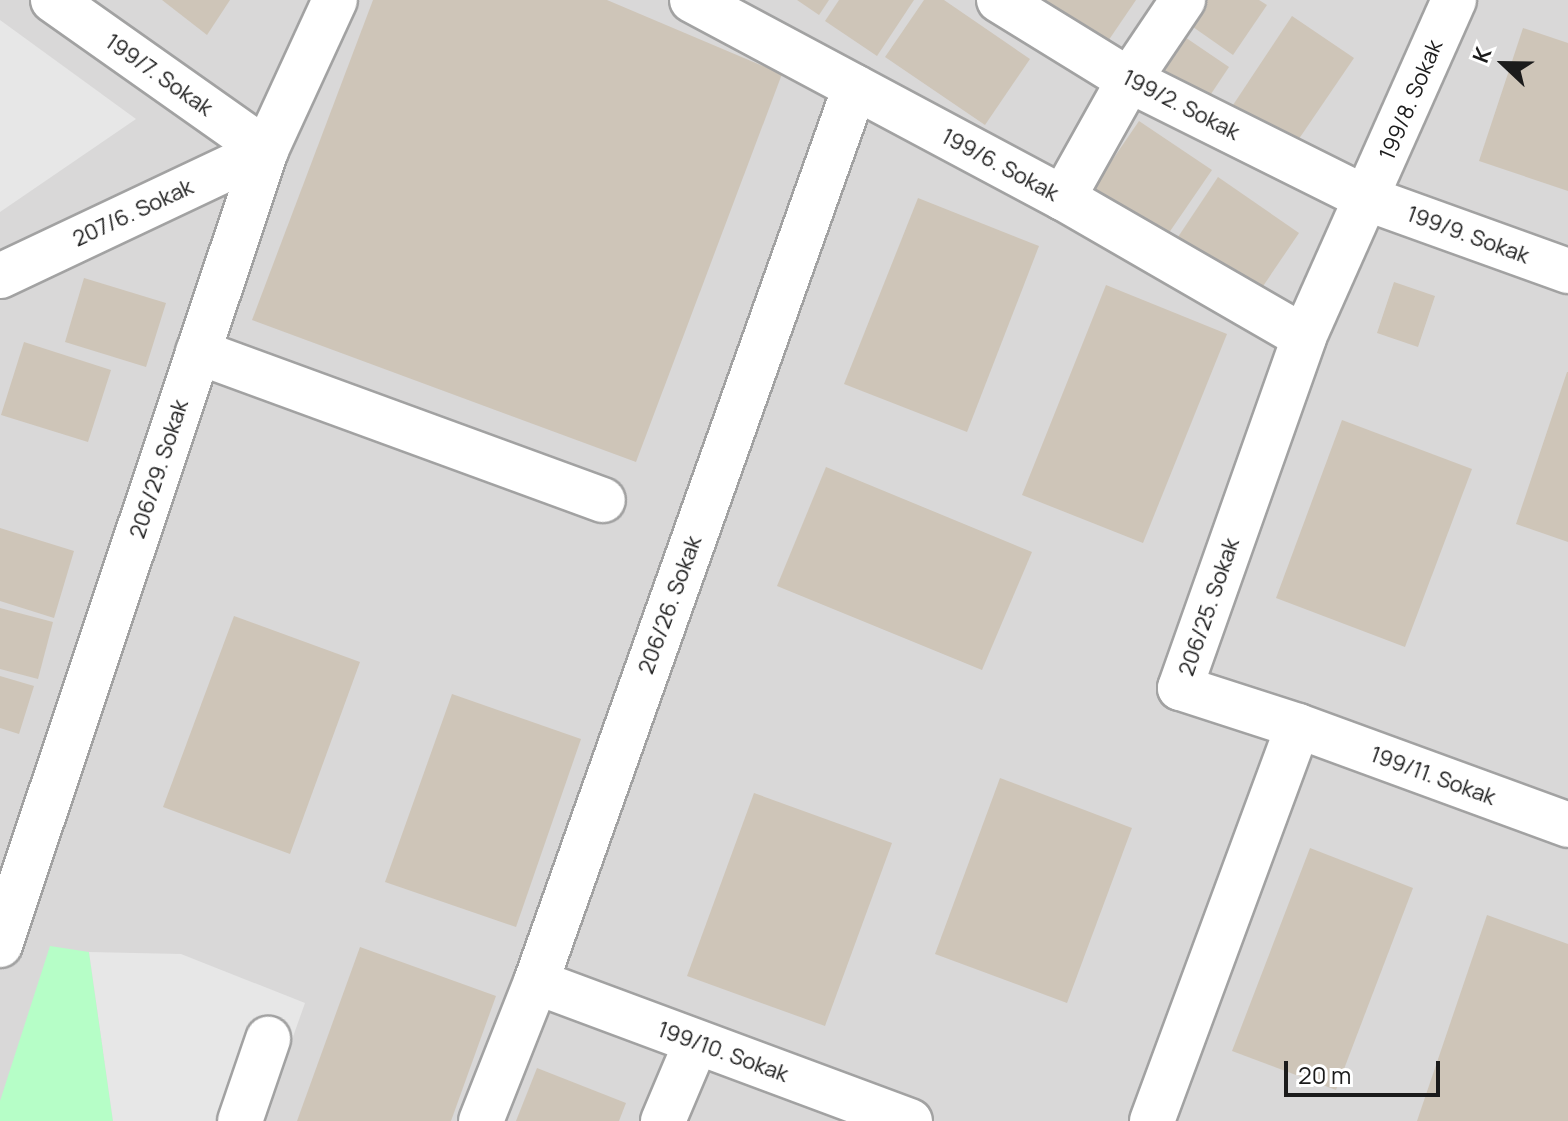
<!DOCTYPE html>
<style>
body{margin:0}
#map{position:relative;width:1568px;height:1121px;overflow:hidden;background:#eeebdf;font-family:Manrope,sans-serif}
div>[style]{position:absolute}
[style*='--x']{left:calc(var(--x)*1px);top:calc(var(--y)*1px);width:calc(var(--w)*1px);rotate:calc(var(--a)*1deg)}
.residential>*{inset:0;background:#d9d8d8}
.park>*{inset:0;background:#b6fec7}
.parking>*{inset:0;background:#e7e7e7}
.building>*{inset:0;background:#cec5b8}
.roads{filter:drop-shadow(2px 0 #a2a2a2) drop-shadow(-2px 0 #a2a2a2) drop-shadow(0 2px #a2a2a2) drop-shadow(0 -2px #a2a2a2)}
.minor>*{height:44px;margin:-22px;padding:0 22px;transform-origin:22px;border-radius:22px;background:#fff}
span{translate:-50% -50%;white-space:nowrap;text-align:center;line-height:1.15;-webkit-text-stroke:7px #fff;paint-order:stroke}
.street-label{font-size:22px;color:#1b1b1b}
.north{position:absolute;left:1464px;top:24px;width:80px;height:80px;-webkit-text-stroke:6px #fff;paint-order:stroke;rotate:292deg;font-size:22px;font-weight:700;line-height:32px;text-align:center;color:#1b1b1b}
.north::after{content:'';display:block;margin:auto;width:28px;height:36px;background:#1b1b1b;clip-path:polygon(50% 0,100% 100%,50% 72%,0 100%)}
.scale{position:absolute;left:1284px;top:1061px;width:156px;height:36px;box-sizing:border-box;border:4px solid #1b1b1b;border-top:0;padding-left:10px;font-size:24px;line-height:28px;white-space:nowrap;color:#1b1b1b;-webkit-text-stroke:6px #fff;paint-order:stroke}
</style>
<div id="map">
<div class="residential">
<div style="clip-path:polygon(0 0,1568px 0,1568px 1121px,0 1121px)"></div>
</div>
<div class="park">
<div style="clip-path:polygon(50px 946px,89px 952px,113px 1121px,0 1121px,0 1101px)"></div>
</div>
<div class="parking">
<div style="clip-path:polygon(0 20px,136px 119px,0 212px)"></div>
<div style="clip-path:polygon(89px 952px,181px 954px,305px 1003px,263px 1121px,113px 1121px)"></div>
</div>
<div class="building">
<div style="clip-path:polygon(162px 0,230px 0,207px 35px)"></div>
<div style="clip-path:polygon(373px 0,607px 0,782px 74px,636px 462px,252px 320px)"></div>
<div style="clip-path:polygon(797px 0,829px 0,819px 15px)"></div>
<div style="clip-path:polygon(839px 0,914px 0,877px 56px,825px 21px)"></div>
<div style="clip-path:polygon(924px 0,944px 0,1030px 59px,985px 125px,885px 57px)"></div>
<div style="clip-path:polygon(1034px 0,1136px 0,1104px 47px)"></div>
<div style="clip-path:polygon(1196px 0,1259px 0,1267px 5px,1233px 55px,1183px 20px)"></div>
<div style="clip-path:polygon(1292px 16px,1354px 58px,1290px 152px,1229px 111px)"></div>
<div style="clip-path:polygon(1523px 28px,1568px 43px,1568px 191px,1479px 161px)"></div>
<div style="clip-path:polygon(1173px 29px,1229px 67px,1201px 109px,1145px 71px)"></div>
<div style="clip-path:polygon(1139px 121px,1212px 170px,1162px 243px,1089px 194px)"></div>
<div style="clip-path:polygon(1218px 177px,1299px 233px,1253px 301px,1172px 246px)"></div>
<div style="clip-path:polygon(918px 198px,1039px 246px,967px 432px,844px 384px)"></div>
<div style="clip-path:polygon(84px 278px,166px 303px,146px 367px,65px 342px)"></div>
<div style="clip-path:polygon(1394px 282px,1435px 296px,1418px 347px,1377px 333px)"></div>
<div style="clip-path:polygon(1106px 285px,1227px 334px,1143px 543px,1022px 495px)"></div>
<div style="clip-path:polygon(24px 342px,111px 370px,88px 442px,1px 415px)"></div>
<div style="clip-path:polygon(1567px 372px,1568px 372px,1568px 542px,1516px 524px)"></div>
<div style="clip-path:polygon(1342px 420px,1472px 469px,1405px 647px,1276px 598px)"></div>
<div style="clip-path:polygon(826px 467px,1032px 552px,982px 670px,777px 586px)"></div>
<div style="clip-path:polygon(0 528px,74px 551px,54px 618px,0 601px)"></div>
<div style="clip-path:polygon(0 608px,53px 622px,38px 679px,0 669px)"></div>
<div style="clip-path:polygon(234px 616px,360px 662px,290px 854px,163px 807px)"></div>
<div style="clip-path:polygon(0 676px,34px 686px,19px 734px,0 728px)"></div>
<div style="clip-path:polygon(452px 694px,581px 739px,516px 927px,385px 882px)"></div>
<div style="clip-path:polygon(1000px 778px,1132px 828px,1067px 1003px,935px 954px)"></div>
<div style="clip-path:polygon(754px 793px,892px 843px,825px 1026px,687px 976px)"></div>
<div style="clip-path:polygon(1310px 848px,1413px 888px,1336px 1090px,1232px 1051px)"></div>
<div style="clip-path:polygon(1487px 915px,1568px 944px,1568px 1121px,1417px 1121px)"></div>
<div style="clip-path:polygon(360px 947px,496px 996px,451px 1121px,297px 1121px)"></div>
<div style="clip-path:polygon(537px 1068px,626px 1103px,619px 1121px,516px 1121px)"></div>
</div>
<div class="roads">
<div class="minor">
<div style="--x:53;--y:0;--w:261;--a:35.2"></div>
<div style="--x:692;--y:0;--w:421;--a:28.1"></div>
<div style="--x:1063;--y:198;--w:278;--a:30"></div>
<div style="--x:999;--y:0;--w:153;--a:31.6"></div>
<div style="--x:1129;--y:80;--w:267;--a:26.5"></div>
<div style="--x:1368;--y:199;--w:213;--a:19.8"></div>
<div style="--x:1063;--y:198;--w:135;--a:-60.8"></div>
<div style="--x:1129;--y:80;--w:97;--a:-56"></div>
<div style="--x:0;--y:276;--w:294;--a:-25.3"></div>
<div style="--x:198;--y:352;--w:431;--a:20.1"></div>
<div style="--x:1298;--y:726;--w:288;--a:20.1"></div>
<div style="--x:0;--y:945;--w:838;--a:-71.5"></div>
<div style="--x:266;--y:150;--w:165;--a:-65.3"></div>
<div style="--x:536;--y:982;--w:399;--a:20.4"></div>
<div style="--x:240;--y:1121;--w:87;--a:-71.1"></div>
<div style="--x:481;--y:1121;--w:149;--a:-68.4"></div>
<div style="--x:536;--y:982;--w:950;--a:-70.38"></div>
<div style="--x:663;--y:1121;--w:85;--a:-67.1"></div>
<div style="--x:1152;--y:1121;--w:421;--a:-69.7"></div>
<div style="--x:1298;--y:726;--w:124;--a:-162.1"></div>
<div style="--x:1180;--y:688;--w:372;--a:-70.5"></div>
<div style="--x:1304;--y:337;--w:369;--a:-66"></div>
</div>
</div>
<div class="street-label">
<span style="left:159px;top:75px;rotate:35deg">199/7. Sokak</span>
<span style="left:1411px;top:100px;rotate:-67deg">199/8. Sokak</span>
<span style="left:1181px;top:105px;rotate:27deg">199/2. Sokak</span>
<span style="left:1000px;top:165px;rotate:28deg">199/6. Sokak</span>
<span style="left:133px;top:213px;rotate:-25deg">207/6. Sokak</span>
<span style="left:1468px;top:235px;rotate:20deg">199/9. Sokak</span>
<span style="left:159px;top:469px;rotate:-72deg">206/29. Sokak</span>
<span style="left:670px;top:605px;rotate:-70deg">206/26. Sokak</span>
<span style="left:1209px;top:607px;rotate:-71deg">206/25. Sokak</span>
<span style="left:1433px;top:776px;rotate:20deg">199/11. Sokak</span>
<span style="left:723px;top:1052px;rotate:20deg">199/10. Sokak</span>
</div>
<div class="north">K</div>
<div class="scale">20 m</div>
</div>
